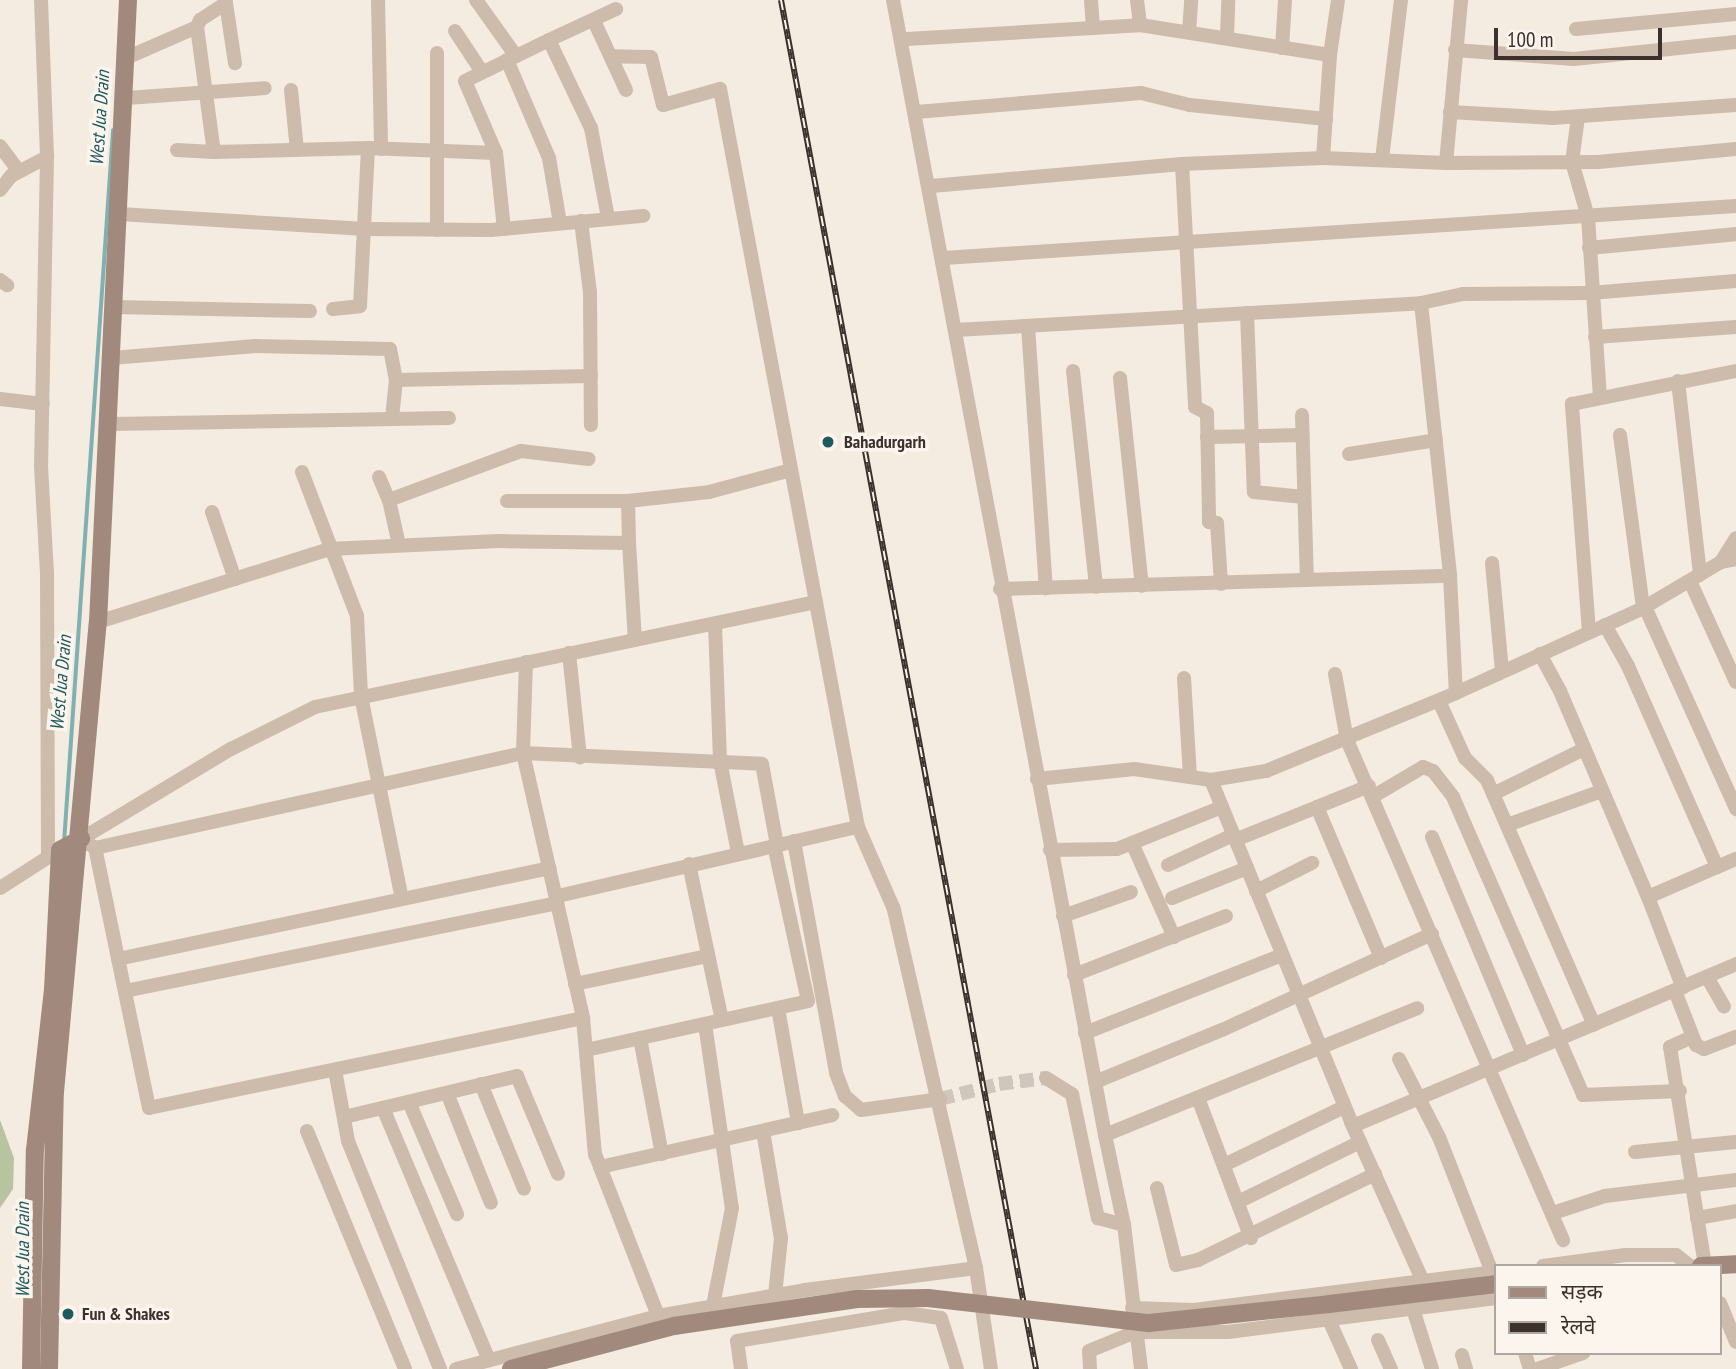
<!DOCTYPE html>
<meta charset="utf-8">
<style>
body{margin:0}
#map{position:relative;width:1736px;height:1369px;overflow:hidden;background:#f4ebe1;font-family:"PT Sans Narrow","Noto Sans Devanagari",sans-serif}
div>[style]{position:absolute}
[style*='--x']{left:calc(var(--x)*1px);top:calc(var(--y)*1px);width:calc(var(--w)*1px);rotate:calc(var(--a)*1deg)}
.green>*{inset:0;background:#b8c4a0}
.stream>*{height:3.5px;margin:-1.75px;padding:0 1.75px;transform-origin:1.75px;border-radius:1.75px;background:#7fb0b2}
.minor-tunnel>*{height:14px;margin-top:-7px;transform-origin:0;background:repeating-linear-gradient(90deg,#cfc6bd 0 14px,transparent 0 21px)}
.minor>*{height:14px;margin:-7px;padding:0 7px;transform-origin:7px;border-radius:7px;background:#cdbbac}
.secondary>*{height:18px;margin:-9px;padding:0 9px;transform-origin:9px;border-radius:9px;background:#a18a7d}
.rail>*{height:6px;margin-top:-3px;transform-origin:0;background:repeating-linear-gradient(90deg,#fbf5ee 0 10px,#3b302b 0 20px);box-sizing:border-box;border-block:2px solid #3b302b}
.secondary-bridge>*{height:18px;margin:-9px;padding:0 9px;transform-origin:9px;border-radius:9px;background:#a18a7d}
.dots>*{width:19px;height:19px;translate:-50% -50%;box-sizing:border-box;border:4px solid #fbf5ee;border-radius:50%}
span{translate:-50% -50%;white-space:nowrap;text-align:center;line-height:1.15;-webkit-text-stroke:7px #fbf5ee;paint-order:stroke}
.poi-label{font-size:18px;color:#3b302b;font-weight:700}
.left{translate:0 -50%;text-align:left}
.water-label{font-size:19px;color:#1f5a5e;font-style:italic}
.legend{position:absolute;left:1494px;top:1264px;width:228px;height:91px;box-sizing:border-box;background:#fbf5ee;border:2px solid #aea6a0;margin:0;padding:9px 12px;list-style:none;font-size:21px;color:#3b302b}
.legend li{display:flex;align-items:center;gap:14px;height:35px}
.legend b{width:35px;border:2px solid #aea6a0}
.scale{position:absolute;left:1494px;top:28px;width:168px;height:32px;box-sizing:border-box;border:4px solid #3b302b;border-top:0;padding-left:9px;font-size:21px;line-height:24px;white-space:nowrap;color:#3b302b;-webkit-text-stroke:5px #fbf5ee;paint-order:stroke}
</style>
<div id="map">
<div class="green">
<div style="clip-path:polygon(0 1120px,14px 1158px,13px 1189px,0 1208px)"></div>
</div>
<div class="stream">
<div style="--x:64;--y:843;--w:714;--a:-86.06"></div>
</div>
<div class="minor-tunnel">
<div style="--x:940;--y:1099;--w:61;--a:-14.3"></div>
<div style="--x:999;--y:1084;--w:47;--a:-7.3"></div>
</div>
<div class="minor">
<div style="--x:41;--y:0;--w:157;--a:87.8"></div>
<div style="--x:47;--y:157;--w:309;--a:91.1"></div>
<div style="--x:41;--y:466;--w:107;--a:86.8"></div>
<div style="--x:47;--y:573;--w:283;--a:89.8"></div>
<div style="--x:378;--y:0;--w:149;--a:88.8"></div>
<div style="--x:476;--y:0;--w:69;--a:54.5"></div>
<div style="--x:893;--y:0;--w:1155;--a:79.42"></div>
<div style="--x:1091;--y:0;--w:28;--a:86"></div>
<div style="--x:1137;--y:0;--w:25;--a:83"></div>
<div style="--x:594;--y:21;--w:76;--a:65.1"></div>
<div style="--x:197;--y:27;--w:8;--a:-67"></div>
<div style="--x:200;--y:20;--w:31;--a:-33"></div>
<div style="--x:226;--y:3;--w:61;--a:81.5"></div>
<div style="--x:1576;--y:29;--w:161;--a:-5.4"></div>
<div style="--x:455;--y:31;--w:49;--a:56.6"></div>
<div style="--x:1189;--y:32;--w:32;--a:-86"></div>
<div style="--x:1227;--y:38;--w:38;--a:-88"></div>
<div style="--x:907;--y:39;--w:233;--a:-3.4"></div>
<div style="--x:1140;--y:25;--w:192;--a:9"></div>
<div style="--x:549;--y:40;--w:74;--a:-24.8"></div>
<div style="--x:1282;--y:48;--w:48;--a:-86.4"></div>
<div style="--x:1455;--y:50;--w:119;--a:4.3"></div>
<div style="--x:1574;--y:59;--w:163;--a:-6"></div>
<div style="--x:126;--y:58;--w:77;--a:-23.6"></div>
<div style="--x:197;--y:27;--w:126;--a:82.3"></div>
<div style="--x:214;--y:152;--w:154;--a:-1.5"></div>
<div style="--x:368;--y:148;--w:128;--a:2.2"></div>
<div style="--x:507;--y:60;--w:107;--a:66.8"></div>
<div style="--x:549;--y:158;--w:66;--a:80.4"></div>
<div style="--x:291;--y:90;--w:60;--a:84.3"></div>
<div style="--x:127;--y:98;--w:138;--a:-4.1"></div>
<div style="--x:916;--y:112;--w:226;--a:-4.8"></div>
<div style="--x:1141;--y:93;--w:50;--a:13.8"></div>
<div style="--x:1190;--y:105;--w:137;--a:5.9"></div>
<div style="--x:1450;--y:112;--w:103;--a:3.3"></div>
<div style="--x:1553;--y:118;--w:183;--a:-4.1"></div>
<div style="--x:1578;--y:117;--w:45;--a:97.6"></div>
<div style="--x:1572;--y:162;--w:57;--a:73.8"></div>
<div style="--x:1588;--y:217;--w:179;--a:86.2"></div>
<div style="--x:0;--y:146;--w:31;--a:53"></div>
<div style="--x:177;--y:150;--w:37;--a:3"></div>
<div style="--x:1323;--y:158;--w:103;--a:-86.1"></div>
<div style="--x:1330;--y:55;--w:56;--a:-81.7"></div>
<div style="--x:1382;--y:159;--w:160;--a:-83.2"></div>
<div style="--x:1446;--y:163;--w:152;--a:-0.4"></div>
<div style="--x:1598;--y:162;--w:139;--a:-5.4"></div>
<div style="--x:1182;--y:164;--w:243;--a:86.9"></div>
<div style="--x:1195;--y:407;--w:13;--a:27"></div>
<div style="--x:1207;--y:413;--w:109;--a:88.9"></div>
<div style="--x:1209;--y:522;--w:8;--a:7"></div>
<div style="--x:1217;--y:523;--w:61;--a:86.2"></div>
<div style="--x:931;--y:186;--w:252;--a:-5"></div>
<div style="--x:1182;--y:164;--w:141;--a:-2.4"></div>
<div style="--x:1323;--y:158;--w:123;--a:2.3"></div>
<div style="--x:1446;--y:163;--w:164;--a:-84.7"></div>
<div style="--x:0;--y:190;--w:18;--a:-52"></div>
<div style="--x:11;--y:176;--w:41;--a:-27.8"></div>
<div style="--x:119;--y:214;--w:247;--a:3.5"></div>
<div style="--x:366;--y:229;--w:125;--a:0.5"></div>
<div style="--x:491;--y:230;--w:153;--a:-5.3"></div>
<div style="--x:581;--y:221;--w:72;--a:82.8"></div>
<div style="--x:590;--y:292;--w:133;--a:89.6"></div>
<div style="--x:504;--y:229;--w:76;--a:-96"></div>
<div style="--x:496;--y:153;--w:78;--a:-113.3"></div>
<div style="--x:465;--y:81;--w:93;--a:-26"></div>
<div style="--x:549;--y:40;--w:98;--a:64.5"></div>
<div style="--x:591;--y:128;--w:92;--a:79.3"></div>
<div style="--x:437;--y:230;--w:177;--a:-90"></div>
<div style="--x:1589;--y:248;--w:148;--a:-5.4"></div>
<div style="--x:944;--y:258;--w:794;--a:-3.76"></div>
<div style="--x:0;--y:280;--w:9;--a:36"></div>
<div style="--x:1421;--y:303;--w:275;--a:83.9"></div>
<div style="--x:1450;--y:576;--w:117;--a:87.1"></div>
<div style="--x:114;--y:307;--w:196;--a:1.2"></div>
<div style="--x:333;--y:309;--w:27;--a:-6"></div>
<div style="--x:360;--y:306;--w:158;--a:-87.1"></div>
<div style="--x:1247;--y:313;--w:179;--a:87.8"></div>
<div style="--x:1254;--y:492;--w:50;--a:5.7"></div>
<div style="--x:1028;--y:326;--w:263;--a:86.1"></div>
<div style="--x:956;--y:330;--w:466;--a:-3.3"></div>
<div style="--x:1421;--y:303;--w:43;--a:-12.1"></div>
<div style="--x:1463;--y:294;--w:127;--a:-0.5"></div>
<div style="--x:1590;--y:293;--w:146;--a:-4.7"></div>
<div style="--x:1595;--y:337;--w:141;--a:-4.1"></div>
<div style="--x:112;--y:358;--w:144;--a:-4.8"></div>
<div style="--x:255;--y:346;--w:135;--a:1.3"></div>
<div style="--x:390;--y:349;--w:32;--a:79"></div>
<div style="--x:396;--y:380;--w:39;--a:96"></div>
<div style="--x:1073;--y:371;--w:217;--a:83.9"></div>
<div style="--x:1120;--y:378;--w:209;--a:84"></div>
<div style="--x:396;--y:380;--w:195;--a:-1.2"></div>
<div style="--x:1678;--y:381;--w:195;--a:83.5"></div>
<div style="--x:0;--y:399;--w:43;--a:6.6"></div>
<div style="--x:1302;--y:415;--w:165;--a:88.3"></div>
<div style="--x:111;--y:424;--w:338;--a:-1"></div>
<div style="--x:1620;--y:435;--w:175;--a:82.4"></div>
<div style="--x:1207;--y:437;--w:95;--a:-1.2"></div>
<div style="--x:1349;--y:454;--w:88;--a:-9.1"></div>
<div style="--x:302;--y:472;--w:154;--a:69.1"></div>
<div style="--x:357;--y:616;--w:80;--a:87.1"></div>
<div style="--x:361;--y:696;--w:207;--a:78.6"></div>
<div style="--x:379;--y:477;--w:25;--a:67"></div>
<div style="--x:507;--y:501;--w:121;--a:0"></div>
<div style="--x:628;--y:501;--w:81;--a:-6.3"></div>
<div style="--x:709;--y:492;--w:85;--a:-15"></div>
<div style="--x:628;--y:501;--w:42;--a:88.6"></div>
<div style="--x:212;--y:512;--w:71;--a:71.1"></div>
<div style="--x:399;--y:545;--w:46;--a:-102.5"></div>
<div style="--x:389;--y:500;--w:141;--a:-20.4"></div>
<div style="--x:521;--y:451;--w:68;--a:6.7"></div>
<div style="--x:1721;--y:562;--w:28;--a:-58"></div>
<div style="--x:1492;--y:563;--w:108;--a:84.7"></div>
<div style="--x:1690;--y:581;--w:111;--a:65.5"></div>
<div style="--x:1000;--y:589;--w:450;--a:-1.7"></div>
<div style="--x:1645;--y:607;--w:222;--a:65.7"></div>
<div style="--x:98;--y:622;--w:242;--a:-17.5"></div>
<div style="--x:329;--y:549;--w:170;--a:-2.7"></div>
<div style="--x:499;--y:541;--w:130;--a:0.9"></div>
<div style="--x:629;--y:543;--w:97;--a:86.5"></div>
<div style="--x:715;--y:624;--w:137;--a:87.9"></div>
<div style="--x:720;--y:761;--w:94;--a:78.9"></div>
<div style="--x:1605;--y:625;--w:47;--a:60.7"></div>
<div style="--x:1628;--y:666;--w:220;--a:66.1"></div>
<div style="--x:1717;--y:867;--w:21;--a:-23"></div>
<div style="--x:1589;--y:632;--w:229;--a:-94.3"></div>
<div style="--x:1572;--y:404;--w:167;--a:-11.4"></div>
<div style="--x:569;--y:653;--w:105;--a:84"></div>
<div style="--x:1540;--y:654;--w:42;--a:61.6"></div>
<div style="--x:1560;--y:691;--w:224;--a:66.9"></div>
<div style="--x:1648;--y:897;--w:75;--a:-23.5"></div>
<div style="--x:526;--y:662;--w:91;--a:91.9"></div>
<div style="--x:523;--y:753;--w:272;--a:77.2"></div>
<div style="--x:583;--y:1018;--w:137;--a:85"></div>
<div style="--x:595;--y:1154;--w:174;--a:68.7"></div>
<div style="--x:1335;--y:674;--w:67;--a:79.7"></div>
<div style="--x:1347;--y:740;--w:545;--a:66.64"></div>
<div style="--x:1184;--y:678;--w:99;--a:86.5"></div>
<div style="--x:1439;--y:701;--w:63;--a:65.5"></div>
<div style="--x:1465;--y:758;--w:31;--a:45"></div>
<div style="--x:1487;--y:780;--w:267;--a:66.4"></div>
<div style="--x:1037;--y:779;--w:98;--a:-5.9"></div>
<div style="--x:1134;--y:769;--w:78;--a:8.1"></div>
<div style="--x:1211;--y:780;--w:56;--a:-9.3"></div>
<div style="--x:1266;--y:771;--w:205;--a:-22.3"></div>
<div style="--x:1456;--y:693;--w:205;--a:-24.4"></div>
<div style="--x:1643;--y:608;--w:91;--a:-30.5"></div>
<div style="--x:1721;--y:562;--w:15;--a:-11"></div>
<div style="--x:1211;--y:780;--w:370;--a:67.7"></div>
<div style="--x:1351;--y:1122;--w:172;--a:65.7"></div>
<div style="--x:1369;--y:786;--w:56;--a:158"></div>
<div style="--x:1317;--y:807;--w:164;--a:67"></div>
<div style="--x:1493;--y:794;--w:102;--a:-26.3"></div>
<div style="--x:1374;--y:796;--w:57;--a:-30.6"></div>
<div style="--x:1423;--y:767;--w:11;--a:22"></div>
<div style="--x:1433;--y:771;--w:33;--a:52"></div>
<div style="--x:1453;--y:797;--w:325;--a:66.4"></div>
<div style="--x:1583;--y:1095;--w:97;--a:-2.4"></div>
<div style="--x:1507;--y:825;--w:101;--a:-19.7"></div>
<div style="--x:1432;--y:837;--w:236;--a:67.3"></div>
<div style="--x:1235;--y:840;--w:88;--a:-21.9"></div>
<div style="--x:794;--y:841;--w:236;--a:79.7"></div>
<div style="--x:836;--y:1073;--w:25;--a:69"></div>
<div style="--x:845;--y:1096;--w:21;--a:41"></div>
<div style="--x:861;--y:1110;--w:80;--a:-7.9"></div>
<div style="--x:1132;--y:843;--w:103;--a:65.9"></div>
<div style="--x:95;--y:848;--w:438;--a:-12.5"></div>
<div style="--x:523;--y:753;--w:239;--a:2.6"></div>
<div style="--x:762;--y:764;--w:82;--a:79.5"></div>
<div style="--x:1050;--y:850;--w:67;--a:-0.9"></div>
<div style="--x:1117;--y:849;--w:113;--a:-21.8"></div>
<div style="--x:689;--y:864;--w:159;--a:78.1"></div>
<div style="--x:1168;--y:865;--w:72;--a:-24.8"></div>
<div style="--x:0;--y:888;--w:67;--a:-32.7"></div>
<div style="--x:1256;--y:891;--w:63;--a:-26.6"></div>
<div style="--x:558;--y:896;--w:308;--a:-13"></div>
<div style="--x:1648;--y:897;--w:97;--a:69"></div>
<div style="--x:1172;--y:898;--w:81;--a:-21.8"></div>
<div style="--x:1063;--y:916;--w:72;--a:-19.4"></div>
<div style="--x:118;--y:959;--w:441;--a:-11.9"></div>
<div style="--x:1074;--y:975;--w:163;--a:-21.2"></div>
<div style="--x:1707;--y:977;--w:34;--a:60"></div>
<div style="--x:575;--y:984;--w:136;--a:-11.9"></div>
<div style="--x:125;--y:991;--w:441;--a:-11.5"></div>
<div style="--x:1675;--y:991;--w:58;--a:68.7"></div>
<div style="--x:1696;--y:1045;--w:9;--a:27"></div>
<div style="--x:1704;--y:1049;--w:34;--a:-21"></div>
<div style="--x:778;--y:1008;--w:117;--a:80.1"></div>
<div style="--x:583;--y:1018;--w:443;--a:168.3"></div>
<div style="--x:149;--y:1108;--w:266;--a:-101.7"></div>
<div style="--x:95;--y:848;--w:17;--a:-147"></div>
<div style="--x:81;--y:839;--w:175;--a:-31"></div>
<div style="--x:231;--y:749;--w:94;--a:-26.6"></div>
<div style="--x:315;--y:707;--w:512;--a:-11.84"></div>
<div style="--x:705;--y:1024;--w:186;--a:81.7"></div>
<div style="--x:732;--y:1208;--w:100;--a:101"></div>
<div style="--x:1085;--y:1033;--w:212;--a:-21.6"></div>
<div style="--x:640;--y:1038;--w:118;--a:79.3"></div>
<div style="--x:1690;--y:1038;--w:22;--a:156"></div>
<div style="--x:1670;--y:1047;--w:222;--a:80.9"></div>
<div style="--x:586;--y:1050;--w:227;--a:-12.4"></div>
<div style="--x:808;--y:1001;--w:160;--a:-102.3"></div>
<div style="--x:1399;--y:1059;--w:88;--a:62.9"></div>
<div style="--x:1439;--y:1137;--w:145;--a:68.6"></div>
<div style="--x:335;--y:1070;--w:72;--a:79.6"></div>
<div style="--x:348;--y:1141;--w:246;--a:68"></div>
<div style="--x:1046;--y:1078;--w:31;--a:32"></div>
<div style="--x:1072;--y:1094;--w:127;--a:78.2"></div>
<div style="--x:1098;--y:1218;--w:27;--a:15"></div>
<div style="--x:1095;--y:1082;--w:137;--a:-22.3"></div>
<div style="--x:1222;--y:1030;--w:231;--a:-24.6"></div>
<div style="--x:481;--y:1084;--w:113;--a:67.7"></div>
<div style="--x:447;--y:1093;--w:118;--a:68.2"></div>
<div style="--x:1198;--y:1098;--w:150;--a:69.3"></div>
<div style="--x:409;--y:1102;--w:122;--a:66.8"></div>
<div style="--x:383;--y:1108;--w:273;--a:67.2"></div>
<div style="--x:344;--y:1117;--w:178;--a:-13.3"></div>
<div style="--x:517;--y:1076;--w:106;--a:67.3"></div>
<div style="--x:1353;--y:1126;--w:416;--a:-22.9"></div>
<div style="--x:307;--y:1131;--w:257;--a:67.6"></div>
<div style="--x:763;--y:1131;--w:109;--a:80.5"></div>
<div style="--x:781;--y:1238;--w:57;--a:96"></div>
<div style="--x:1635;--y:1152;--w:101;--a:-5.7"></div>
<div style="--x:1224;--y:1165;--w:133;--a:-25.8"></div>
<div style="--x:600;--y:1167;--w:238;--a:-12.6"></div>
<div style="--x:1157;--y:1188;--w:79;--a:76.1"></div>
<div style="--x:1176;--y:1265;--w:23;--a:-13"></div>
<div style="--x:1198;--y:1260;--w:197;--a:-25.9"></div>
<div style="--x:1238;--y:1202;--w:136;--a:-26.2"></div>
<div style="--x:1553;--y:1213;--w:55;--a:-18.1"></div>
<div style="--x:1605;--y:1196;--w:132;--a:-7"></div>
<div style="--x:1697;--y:1218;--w:40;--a:-10"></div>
<div style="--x:1543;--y:1266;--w:83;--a:-7.6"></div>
<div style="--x:1625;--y:1255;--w:51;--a:0"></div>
<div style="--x:1676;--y:1255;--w:18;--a:38"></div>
<div style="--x:976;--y:1268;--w:102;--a:81.6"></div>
<div style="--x:1720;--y:1303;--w:42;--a:67.7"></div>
<div style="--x:1132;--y:1308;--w:62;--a:1.8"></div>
<div style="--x:1194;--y:1310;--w:304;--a:-7.2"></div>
<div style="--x:1413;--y:1309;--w:63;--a:72.4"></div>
<div style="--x:1329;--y:1320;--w:54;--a:65.8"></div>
<div style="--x:1378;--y:1340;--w:32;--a:66"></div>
<div style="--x:1525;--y:1353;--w:17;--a:73"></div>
<div style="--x:1462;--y:1355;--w:15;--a:74"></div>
<div style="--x:456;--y:1369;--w:209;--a:-14.7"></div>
<div style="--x:658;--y:1316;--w:149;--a:-10"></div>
<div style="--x:805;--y:1290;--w:172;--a:-7.3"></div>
<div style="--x:976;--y:1268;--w:370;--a:-102.9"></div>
<div style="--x:893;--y:907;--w:87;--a:-113.6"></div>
<div style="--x:858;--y:827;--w:751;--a:-100.59"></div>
<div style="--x:720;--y:89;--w:59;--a:164.3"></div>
<div style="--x:663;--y:105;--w:49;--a:-104"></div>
<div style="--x:651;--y:57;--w:39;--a:-179"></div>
<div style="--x:741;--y:1369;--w:28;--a:-98"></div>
<div style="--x:737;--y:1341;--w:170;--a:-9.5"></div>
<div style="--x:905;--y:1313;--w:36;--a:8"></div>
<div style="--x:941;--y:1318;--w:53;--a:72.6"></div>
<div style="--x:1090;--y:1369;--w:18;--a:-93"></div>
<div style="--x:1089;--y:1351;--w:50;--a:-22.4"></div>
<div style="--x:1135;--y:1332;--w:93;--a:0"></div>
<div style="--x:1228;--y:1332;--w:270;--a:-7.2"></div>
<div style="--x:1141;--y:1369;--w:145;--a:-96.7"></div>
<div style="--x:1124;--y:1225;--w:92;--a:-101.9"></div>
<div style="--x:1105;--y:1135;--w:337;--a:-22.1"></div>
<div style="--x:1537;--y:1369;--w:49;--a:-19.2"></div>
</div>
<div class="secondary">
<div style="--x:1701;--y:1266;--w:35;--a:-3"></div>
<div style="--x:1329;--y:1304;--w:168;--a:-6.8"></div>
<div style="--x:31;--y:1369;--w:219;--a:-89"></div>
<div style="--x:35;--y:1150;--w:161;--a:-83.6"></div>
<div style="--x:53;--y:990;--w:140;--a:-87.1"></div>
<div style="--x:60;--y:850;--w:24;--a:-28"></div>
<div style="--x:49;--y:1369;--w:277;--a:-88.8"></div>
<div style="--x:55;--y:1092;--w:472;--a:-84.8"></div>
<div style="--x:98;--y:622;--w:623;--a:-87.24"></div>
<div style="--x:511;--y:1369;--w:169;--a:-14.8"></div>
<div style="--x:674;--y:1326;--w:185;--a:-8.4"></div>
</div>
<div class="rail">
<div style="--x:781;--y:0;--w:1393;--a:79.45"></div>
</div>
<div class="secondary-bridge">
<div style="--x:857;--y:1299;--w:71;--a:-0.8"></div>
<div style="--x:928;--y:1298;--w:222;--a:6.5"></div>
<div style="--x:1149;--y:1323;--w:181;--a:-6"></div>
</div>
<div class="dots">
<div style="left:828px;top:442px;background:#1f5a5e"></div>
<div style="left:68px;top:1314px;background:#1f5a5e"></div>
</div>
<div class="poi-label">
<span class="left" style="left:844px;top:442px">Bahadurgarh</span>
<span class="left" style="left:82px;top:1314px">Fun &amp; Shakes</span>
</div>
<div class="water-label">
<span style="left:100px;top:118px;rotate:-86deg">West Jua Drain</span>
<span style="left:61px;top:683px;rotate:-85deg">West Jua Drain</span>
<span style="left:23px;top:1250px;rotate:-90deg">West Jua Drain</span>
</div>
<ul class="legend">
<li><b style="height:9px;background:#a18a7d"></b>सड़क</li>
<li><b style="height:9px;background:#3b302b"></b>रेलवे</li>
</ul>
<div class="scale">100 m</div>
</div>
